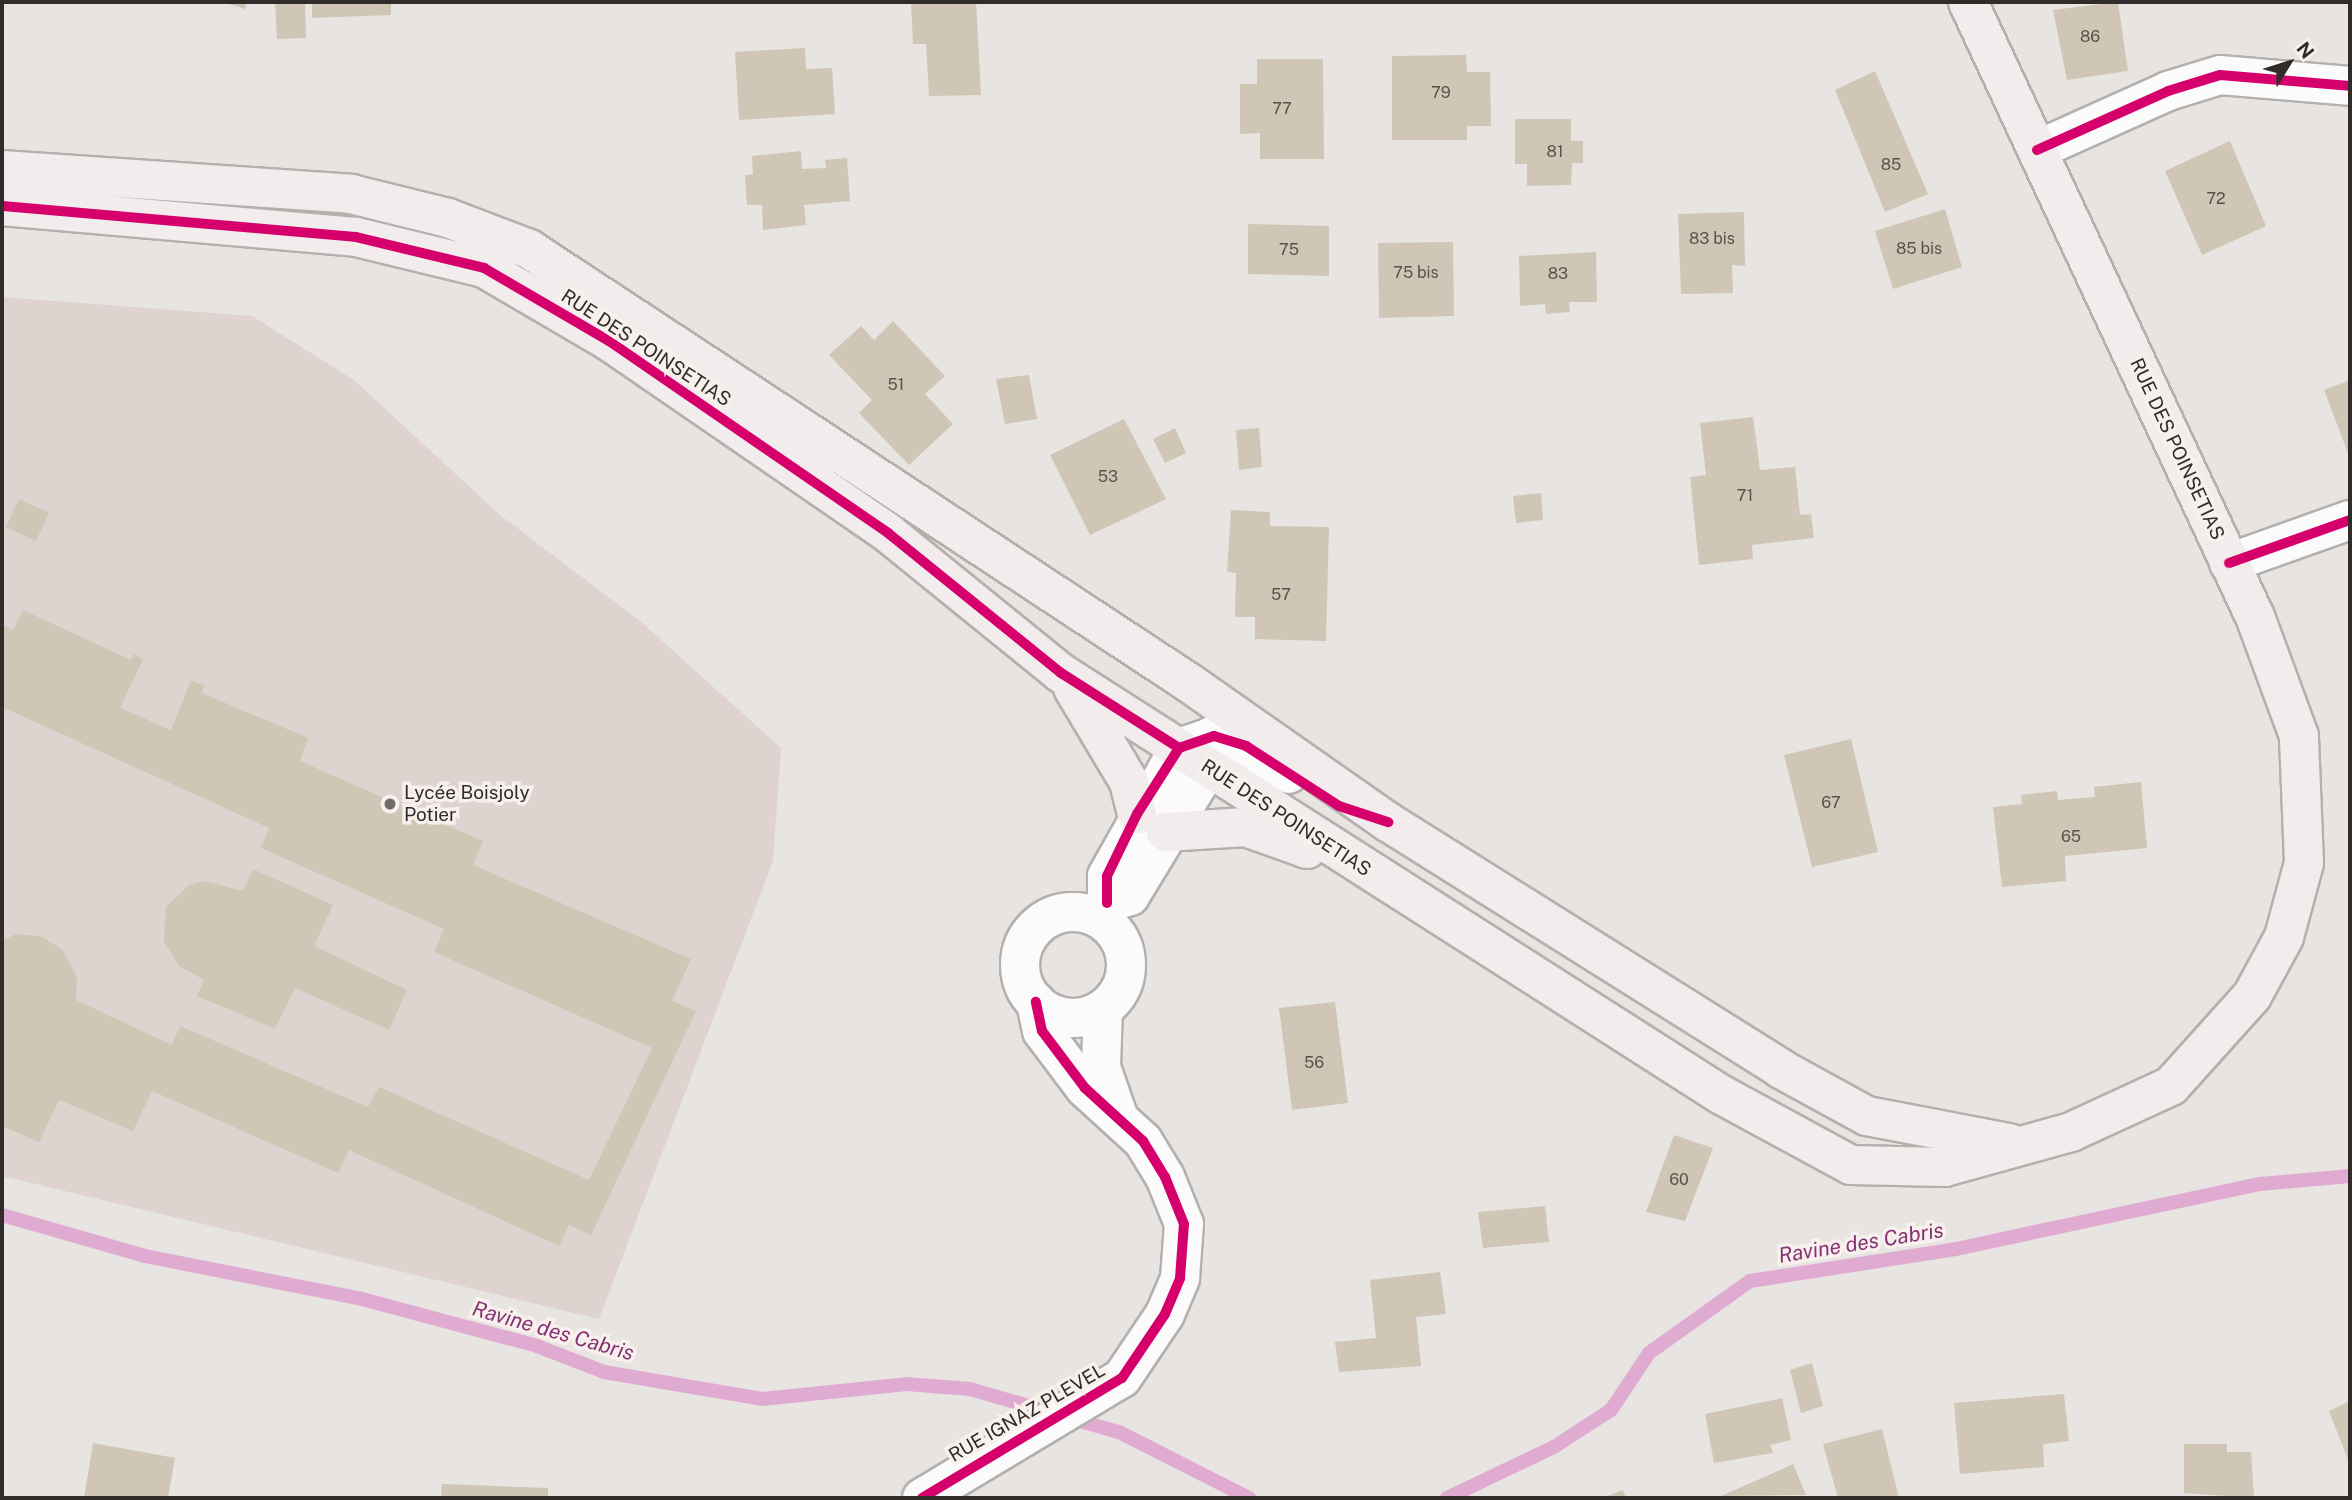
<!DOCTYPE html>
<meta charset="utf-8">
<style>
body{margin:0}
#map{position:relative;width:2352px;height:1500px;overflow:hidden;background:#e8e4e2;font-family:"Public Sans",sans-serif}
div>[style]{position:absolute}
[style*='--x']{left:calc(var(--x)*1px);top:calc(var(--y)*1px);width:calc(var(--w)*1px);rotate:calc(var(--a)*1deg)}
.built>*{inset:0;background:#ded3cf}
.stream>*{height:14px;margin:-7px;padding:0 7px;transform-origin:7px;border-radius:7px;background:#e0abd0}
.building>*{inset:0;background:#d0c6b6}
.roads{filter:drop-shadow(2px 0 #b3b0ae) drop-shadow(-2px 0 #b3b0ae) drop-shadow(0 2px #b3b0ae) drop-shadow(0 -2px #b3b0ae)}
.street>*{height:38px;margin:-19px;padding:0 19px;transform-origin:19px;border-radius:19px;background:#fcfbfb}
.street>.ring{margin:-19px;padding:0;box-sizing:content-box;background:none;border:38px solid #fcfbfb;border-radius:50%}
.primary>*{height:38px;margin:-19px;padding:0 19px;transform-origin:19px;border-radius:19px;background:#f2ecec}
.cycleway>*{height:10px;margin:-5px;padding:0 5px;transform-origin:5px;border-radius:5px;background:#d6006c}
.dots>*{width:19px;height:19px;translate:-50% -50%;box-sizing:border-box;border:4px solid #f8f0ec;border-radius:50%}
span{translate:-50% -50%;white-space:nowrap;text-align:center;line-height:1.15;-webkit-text-stroke:7px #f8f0ec;paint-order:stroke}
.number-label{font-size:16px;color:#57524d}
.number-label span{-webkit-text-stroke-width:0}
.street-label{font-size:19px;color:#2f2c2a}
.poi-label{font-size:19px;color:#2f2c2a}
.left{translate:0 -50%;text-align:left}
.water-label{font-size:21px;color:#863174;font-style:italic}
.frame{position:absolute;inset:0;border:4px solid #2f2c2a;pointer-events:none}
.north{position:absolute;left:2254px;top:28px;width:70px;height:70px;-webkit-text-stroke:5px #f8f0ec;paint-order:stroke;rotate:52deg;font-size:19px;font-weight:700;line-height:28px;text-align:center;color:#2f2c2a}
.north::after{content:'';display:block;margin:auto;width:24px;height:32px;background:#2f2c2a;clip-path:polygon(50% 0,100% 100%,50% 72%,0 100%)}
</style>
<div id="map">
<div class="built">
<div style="clip-path:polygon(2px 297px,252px 316px,354px 380px,500px 515px,639px 620px,781px 748px,773px 861px,599px 1319px,2px 1176px)"></div>
</div>
<div class="stream">
<div style="--x:2;--y:1215;--w:149;--a:16"></div>
<div style="--x:145;--y:1256;--w:221;--a:11.2"></div>
<div style="--x:362;--y:1299;--w:181;--a:15"></div>
<div style="--x:537;--y:1346;--w:72;--a:21.2"></div>
<div style="--x:604;--y:1372;--w:160;--a:9.7"></div>
<div style="--x:762;--y:1399;--w:145;--a:-5.9"></div>
<div style="--x:906;--y:1384;--w:64;--a:4.5"></div>
<div style="--x:970;--y:1389;--w:157;--a:16.2"></div>
<div style="--x:1121;--y:1433;--w:144;--a:26.9"></div>
<div style="--x:1447;--y:1498;--w:119;--a:-25.5"></div>
<div style="--x:1554;--y:1447;--w:68;--a:-33"></div>
<div style="--x:1611;--y:1410;--w:69;--a:-56.3"></div>
<div style="--x:1649;--y:1353;--w:124;--a:-35.5"></div>
<div style="--x:1750;--y:1281;--w:208;--a:-8.8"></div>
<div style="--x:1956;--y:1249;--w:311;--a:-12.1"></div>
<div style="--x:2260;--y:1184;--w:90;--a:-5.1"></div>
</div>
<div class="building">
<div style="clip-path:polygon(222px 2px,247px 2px,245px 9px)"></div>
<div style="clip-path:polygon(275px 2px,305px 2px,306px 38px,277px 39px)"></div>
<div style="clip-path:polygon(312px 2px,391px 2px,391px 15px,312px 18px)"></div>
<div style="clip-path:polygon(911px 2px,976px 2px,981px 95px,929px 96px,926px 44px,913px 44px)"></div>
<div style="clip-path:polygon(2118px 2px,2128px 71px,2067px 80px,2053px 10px)"></div>
<div style="clip-path:polygon(805px 48px,806px 69px,832px 68px,835px 114px,739px 120px,735px 52px)"></div>
<div style="clip-path:polygon(1466px 55px,1467px 72px,1490px 72px,1491px 126px,1467px 126px,1467px 140px,1392px 140px,1392px 56px)"></div>
<div style="clip-path:polygon(1257px 59px,1323px 59px,1324px 159px,1260px 159px,1260px 133px,1240px 134px,1240px 84px,1257px 84px)"></div>
<div style="clip-path:polygon(1875px 71px,1928px 194px,1885px 212px,1835px 90px)"></div>
<div style="clip-path:polygon(1515px 119px,1571px 119px,1571px 141px,1583px 141px,1583px 163px,1572px 163px,1571px 185px,1527px 186px,1527px 164px,1515px 164px)"></div>
<div style="clip-path:polygon(2230px 141px,2266px 226px,2202px 255px,2165px 171px)"></div>
<div style="clip-path:polygon(801px 151px,802px 169px,826px 168px,825px 160px,847px 158px,850px 201px,804px 205px,806px 225px,763px 230px,762px 205px,747px 205px,745px 175px,753px 174px,752px 156px)"></div>
<div style="clip-path:polygon(1945px 209px,1962px 267px,1893px 289px,1875px 231px)"></div>
<div style="clip-path:polygon(1744px 212px,1745px 266px,1732px 265px,1733px 293px,1681px 294px,1678px 214px)"></div>
<div style="clip-path:polygon(1248px 224px,1329px 226px,1329px 276px,1248px 274px)"></div>
<div style="clip-path:polygon(1453px 242px,1454px 316px,1379px 318px,1378px 243px)"></div>
<div style="clip-path:polygon(1596px 252px,1597px 302px,1569px 302px,1570px 312px,1546px 314px,1545px 304px,1520px 306px,1519px 256px)"></div>
<div style="clip-path:polygon(893px 321px,945px 376px,925px 394px,953px 424px,909px 465px,859px 413px,872px 400px,829px 355px,861px 326px,874px 340px)"></div>
<div style="clip-path:polygon(1029px 375px,1037px 419px,1005px 424px,996px 379px)"></div>
<div style="clip-path:polygon(2350px 380px,2350px 452px,2348px 453px,2324px 390px)"></div>
<div style="clip-path:polygon(1753px 417px,1760px 470px,1795px 467px,1800px 515px,1811px 514px,1814px 538px,1752px 545px,1753px 559px,1699px 565px,1690px 477px,1706px 475px,1700px 423px)"></div>
<div style="clip-path:polygon(1124px 419px,1166px 499px,1090px 535px,1050px 455px)"></div>
<div style="clip-path:polygon(1175px 428px,1186px 453px,1165px 463px,1153px 439px)"></div>
<div style="clip-path:polygon(1259px 428px,1262px 467px,1239px 470px,1236px 430px)"></div>
<div style="clip-path:polygon(1541px 493px,1543px 520px,1516px 523px,1513px 496px)"></div>
<div style="clip-path:polygon(19px 499px,49px 513px,36px 541px,6px 527px)"></div>
<div style="clip-path:polygon(1231px 510px,1270px 512px,1270px 526px,1329px 527px,1326px 641px,1255px 639px,1255px 617px,1235px 617px,1236px 573px,1227px 572px)"></div>
<div style="clip-path:polygon(23px 610px,131px 660px,134px 654px,143px 659px,120px 708px,171px 730px,191px 680px,204px 686px,202px 693px,308px 738px,300px 761px,483px 841px,473px 865px,691px 959px,672px 1001px,696px 1011px,591px 1235px,569px 1225px,559px 1246px,349px 1150px,338px 1173px,152px 1091px,133px 1131px,59px 1100px,39px 1142px,2px 1126px,2px 941px,16px 934px,40px 936px,62px 949px,77px 977px,76px 1000px,172px 1045px,180px 1026px,368px 1107px,379px 1087px,589px 1180px,652px 1048px,434px 952px,444px 929px,261px 848px,269px 828px,2px 707px,2px 625px,13px 630px)"></div>
<div style="clip-path:polygon(1851px 739px,1878px 852px,1812px 867px,1784px 755px)"></div>
<div style="clip-path:polygon(2141px 782px,2147px 848px,2065px 856px,2066px 881px,2002px 887px,1993px 807px,2022px 804px,2021px 795px,2057px 791px,2058px 800px,2095px 797px,2094px 787px)"></div>
<div style="clip-path:polygon(253px 869px,333px 905px,314px 946px,407px 990px,389px 1030px,295px 988px,275px 1029px,197px 996px,204px 980px,179px 966px,164px 942px,166px 907px,189px 885px,205px 881px,243px 891px)"></div>
<div style="clip-path:polygon(1335px 1002px,1348px 1103px,1292px 1110px,1279px 1008px)"></div>
<div style="clip-path:polygon(1674px 1135px,1713px 1148px,1685px 1221px,1646px 1212px)"></div>
<div style="clip-path:polygon(1545px 1206px,1549px 1242px,1483px 1248px,1478px 1212px)"></div>
<div style="clip-path:polygon(1440px 1272px,1446px 1314px,1416px 1317px,1421px 1366px,1339px 1372px,1335px 1342px,1376px 1338px,1370px 1280px)"></div>
<div style="clip-path:polygon(1812px 1363px,1823px 1406px,1801px 1413px,1790px 1370px)"></div>
<div style="clip-path:polygon(2064px 1394px,2069px 1441px,2043px 1444px,2044px 1467px,1960px 1474px,1954px 1403px)"></div>
<div style="clip-path:polygon(1782px 1398px,1791px 1440px,1770px 1445px,1773px 1453px,1714px 1463px,1705px 1414px)"></div>
<div style="clip-path:polygon(2350px 1401px,2350px 1465px,2329px 1411px)"></div>
<div style="clip-path:polygon(1882px 1429px,1899px 1498px,1838px 1498px,1823px 1444px)"></div>
<div style="clip-path:polygon(93px 1443px,175px 1458px,168px 1498px,84px 1498px)"></div>
<div style="clip-path:polygon(2184px 1444px,2227px 1444px,2227px 1452px,2251px 1452px,2254px 1498px,2184px 1493px)"></div>
<div style="clip-path:polygon(1793px 1464px,1806px 1495px,1721px 1496px,1778px 1471px)"></div>
<div style="clip-path:polygon(442px 1484px,548px 1488px,548px 1498px,441px 1498px)"></div>
<div style="clip-path:polygon(1623px 1490px,1626px 1498px,1602px 1498px)"></div>
</div>
<div class="roads">
<div class="street">
<div style="--x:2037;--y:150;--w:144;--a:-24.2"></div>
<div style="--x:2168;--y:91;--w:54;--a:-17.1"></div>
<div style="--x:2220;--y:75;--w:130;--a:4.8"></div>
<div style="--x:2229;--y:563;--w:128;--a:-19.6"></div>
<div style="--x:1107;--y:903;--w:27;--a:-90"></div>
<div style="--x:1107;--y:876;--w:147;--a:-60.6"></div>
<div style="--x:1179;--y:748;--w:37;--a:-19"></div>
<div style="--x:1214;--y:736;--w:34;--a:17"></div>
<div style="--x:1246;--y:746;--w:51;--a:33.1"></div>
<div style="--x:1107;--y:903;--w:24;--a:-17"></div>
<div style="--x:1130;--y:896;--w:152;--a:-58.7"></div>
<div style="--x:1209;--y:766;--w:31;--a:-83"></div>
<div class="ring" style="left:1020px;top:912px;width:68px;height:68px"></div>
<div style="--x:1103;--y:1009;--w:58;--a:92"></div>
<div style="--x:1101;--y:1067;--w:49;--a:70.8"></div>
<div style="--x:922;--y:1498;--w:233;--a:-31"></div>
<div style="--x:1122;--y:1378;--w:77;--a:-56.1"></div>
<div style="--x:1165;--y:1314;--w:39;--a:-67"></div>
<div style="--x:1180;--y:1278;--w:54;--a:-85.8"></div>
<div style="--x:1184;--y:1224;--w:51;--a:-112"></div>
<div style="--x:1165;--y:1177;--w:42;--a:-121.4"></div>
<div style="--x:1143;--y:1141;--w:79;--a:-137.6"></div>
<div style="--x:1085;--y:1088;--w:71;--a:-127"></div>
<div style="--x:1042;--y:1031;--w:30;--a:-102"></div>
</div>
<div class="primary">
<div style="--x:2;--y:170;--w:350;--a:3.9"></div>
<div style="--x:351;--y:194;--w:100;--a:13.9"></div>
<div style="--x:448;--y:218;--w:87;--a:20.9"></div>
<div style="--x:529;--y:249;--w:789;--a:33.31"></div>
<div style="--x:1188;--y:682;--w:244;--a:35"></div>
<div style="--x:1388;--y:822;--w:464;--a:32.1"></div>
<div style="--x:1781;--y:1069;--w:98;--a:28.7"></div>
<div style="--x:1867;--y:1116;--w:145;--a:10.8"></div>
<div style="--x:2;--y:206;--w:355;--a:5"></div>
<div style="--x:356;--y:237;--w:132;--a:13.6"></div>
<div style="--x:484;--y:268;--w:145;--a:30.3"></div>
<div style="--x:609;--y:341;--w:339;--a:34.5"></div>
<div style="--x:888;--y:533;--w:223;--a:39"></div>
<div style="--x:1061;--y:673;--w:782;--a:32.57"></div>
<div style="--x:1720;--y:1094;--w:149;--a:28.5"></div>
<div style="--x:1851;--y:1165;--w:94;--a:1.2"></div>
<div style="--x:1945;--y:1167;--w:131;--a:-15.5"></div>
<div style="--x:2071;--y:1132;--w:110;--a:-24.7"></div>
<div style="--x:2171;--y:1086;--w:121;--a:-48"></div>
<div style="--x:2252;--y:996;--w:67;--a:-61.5"></div>
<div style="--x:2284;--y:937;--w:77;--a:-74.9"></div>
<div style="--x:2304;--y:863;--w:127;--a:-92.3"></div>
<div style="--x:2299;--y:736;--w:125;--a:-110.2"></div>
<div style="--x:2256;--y:619;--w:681;--a:-115.02"></div>
<div style="--x:1073;--y:688;--w:109;--a:59.2"></div>
<div style="--x:1129;--y:782;--w:33;--a:76"></div>
<div style="--x:1166;--y:832;--w:80;--a:-3.6"></div>
<div style="--x:1246;--y:827;--w:65;--a:19.8"></div>
</div>
</div>
<div class="cycleway">
<div style="--x:2037;--y:150;--w:144;--a:-24.2"></div>
<div style="--x:2168;--y:91;--w:54;--a:-17.1"></div>
<div style="--x:2220;--y:75;--w:130;--a:4.8"></div>
<div style="--x:2;--y:206;--w:355;--a:5"></div>
<div style="--x:356;--y:237;--w:132;--a:13.6"></div>
<div style="--x:484;--y:268;--w:145;--a:30.3"></div>
<div style="--x:609;--y:341;--w:339;--a:34.5"></div>
<div style="--x:888;--y:533;--w:223;--a:39"></div>
<div style="--x:1061;--y:673;--w:140;--a:32.4"></div>
<div style="--x:2229;--y:563;--w:128;--a:-19.6"></div>
<div style="--x:1107;--y:903;--w:27;--a:-90"></div>
<div style="--x:1107;--y:876;--w:69;--a:-64.2"></div>
<div style="--x:1137;--y:814;--w:78;--a:-57.5"></div>
<div style="--x:1179;--y:748;--w:37;--a:-19"></div>
<div style="--x:1214;--y:736;--w:34;--a:17"></div>
<div style="--x:1246;--y:746;--w:111;--a:32.8"></div>
<div style="--x:1339;--y:806;--w:52;--a:18.1"></div>
<div style="--x:922;--y:1498;--w:233;--a:-31"></div>
<div style="--x:1122;--y:1378;--w:77;--a:-56.1"></div>
<div style="--x:1165;--y:1314;--w:39;--a:-67"></div>
<div style="--x:1180;--y:1278;--w:54;--a:-85.8"></div>
<div style="--x:1184;--y:1224;--w:51;--a:-112"></div>
<div style="--x:1165;--y:1177;--w:42;--a:-121.4"></div>
<div style="--x:1143;--y:1141;--w:79;--a:-137.6"></div>
<div style="--x:1085;--y:1088;--w:71;--a:-127"></div>
<div style="--x:1042;--y:1031;--w:30;--a:-102"></div>
</div>
<div class="dots">
<div style="left:390px;top:804px;background:#706c6a"></div>
</div>
<div class="number-label">
<span style="left:2090px;top:37px">86</span>
<span style="left:1441px;top:93px">79</span>
<span style="left:1282px;top:109px">77</span>
<span style="left:1555px;top:152px">81</span>
<span style="left:1891px;top:165px">85</span>
<span style="left:2216px;top:199px">72</span>
<span style="left:1712px;top:239px">83 bis</span>
<span style="left:1919px;top:249px">85 bis</span>
<span style="left:1289px;top:250px">75</span>
<span style="left:1416px;top:273px">75 bis</span>
<span style="left:1558px;top:274px">83</span>
<span style="left:896px;top:385px">51</span>
<span style="left:1108px;top:477px">53</span>
<span style="left:1745px;top:496px">71</span>
<span style="left:1281px;top:595px">57</span>
<span style="left:1831px;top:803px">67</span>
<span style="left:2071px;top:837px">65</span>
<span style="left:1314px;top:1063px">56</span>
<span style="left:1679px;top:1180px">60</span>
</div>
<div class="street-label">
<span style="left:646px;top:348px;rotate:33deg">RUE DES POINSETIAS</span>
<span style="left:2177px;top:449px;rotate:65deg">RUE DES POINSETIAS</span>
<span style="left:1286px;top:818px;rotate:33deg">RUE DES POINSETIAS</span>
<span style="left:1027px;top:1413px;rotate:-30deg">RUE IGNAZ PLEVEL</span>
</div>
<div class="poi-label">
<span class="left" style="left:404px;top:804px">Lycée Boisjoly<br>Potier</span>
</div>
<div class="water-label">
<span style="left:1861px;top:1243px;rotate:-9deg">Ravine des Cabris</span>
<span style="left:553px;top:1331px;rotate:16deg">Ravine des Cabris</span>
</div>
<div class="frame"></div>
<div class="north">N</div>
</div>
